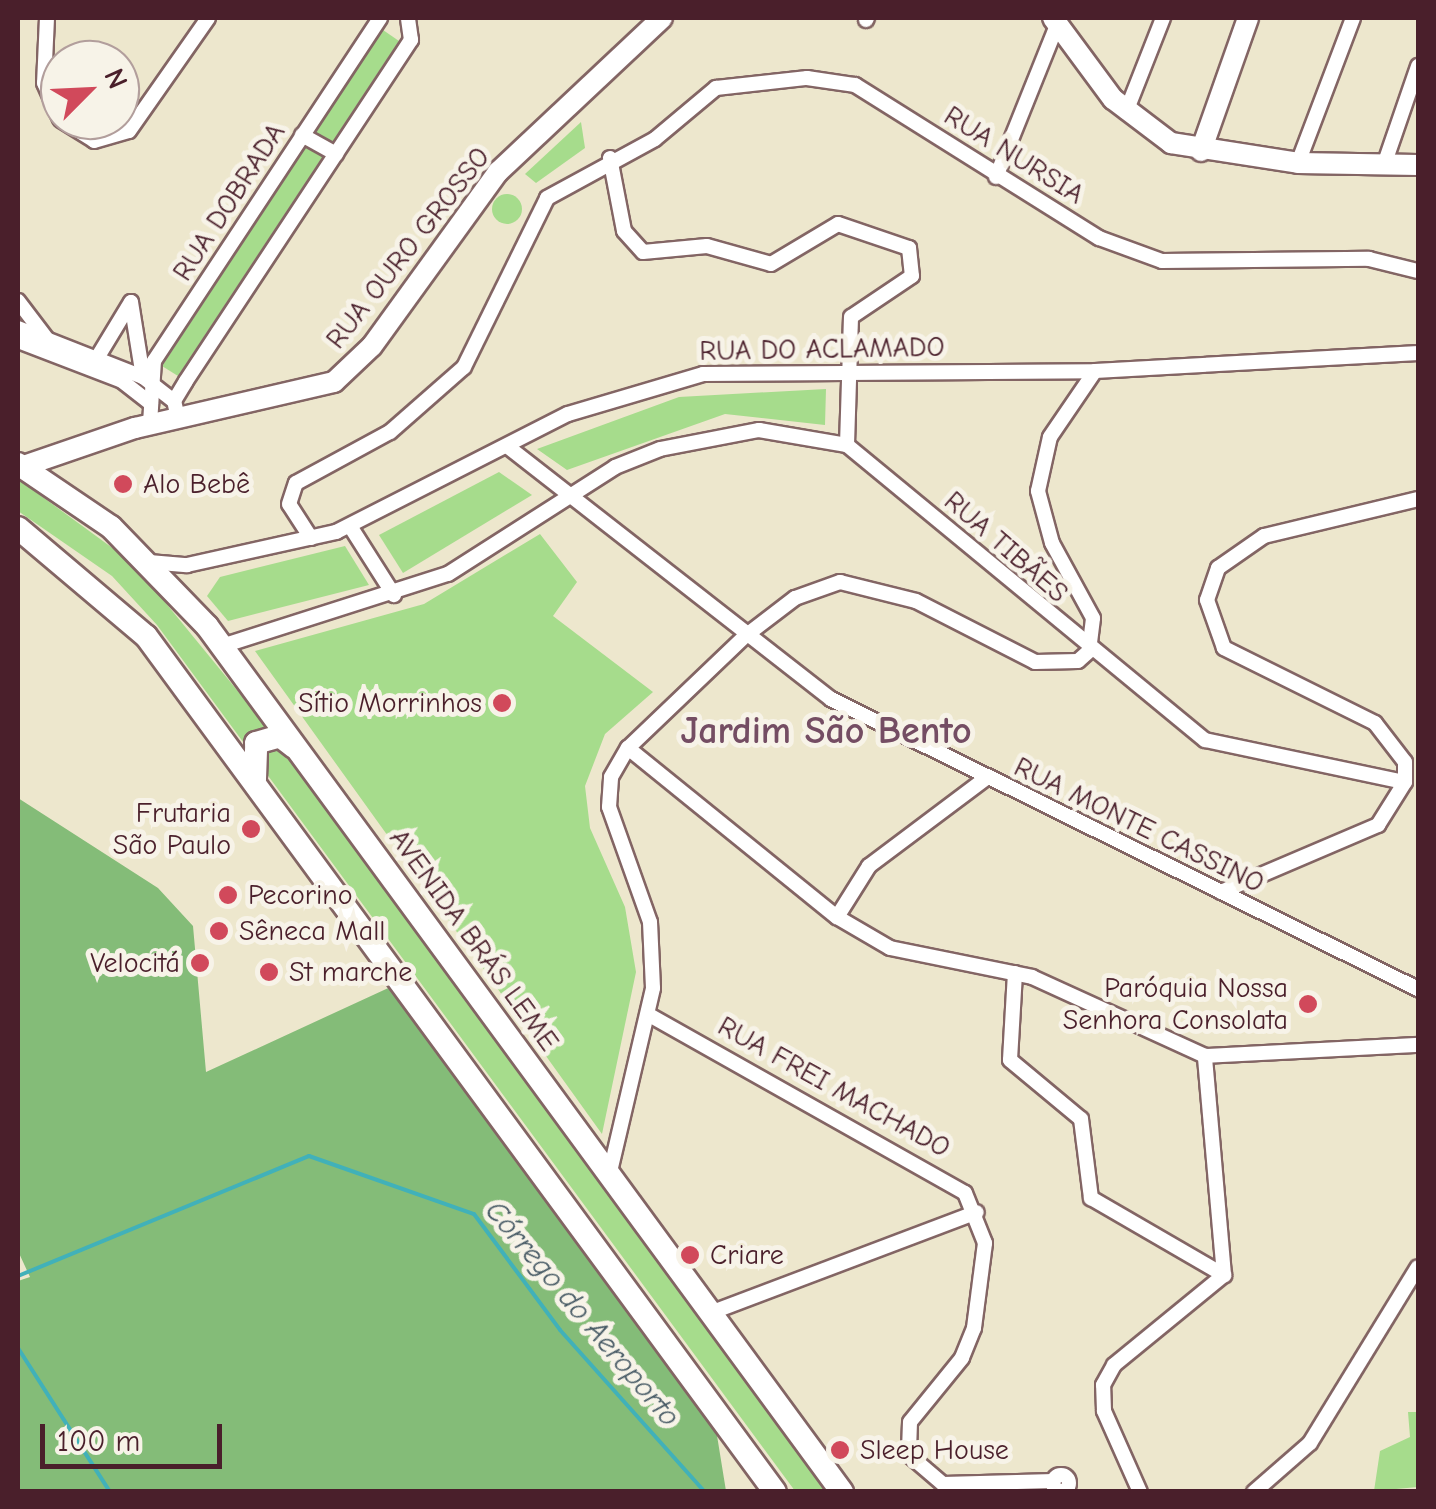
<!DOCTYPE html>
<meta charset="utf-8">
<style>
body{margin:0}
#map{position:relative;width:1436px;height:1509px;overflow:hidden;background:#ede7cd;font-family:"Comic Neue",sans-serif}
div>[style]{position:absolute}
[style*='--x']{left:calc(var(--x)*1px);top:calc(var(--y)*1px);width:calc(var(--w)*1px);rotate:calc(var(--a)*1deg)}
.green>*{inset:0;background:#a6dc8c}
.round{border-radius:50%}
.forest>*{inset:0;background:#84bc78}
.stream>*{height:4px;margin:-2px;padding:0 2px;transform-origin:2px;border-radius:2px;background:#41b1b9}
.roads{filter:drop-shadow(2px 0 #836564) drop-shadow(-2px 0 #836564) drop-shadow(0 2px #836564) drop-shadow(0 -2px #836564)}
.street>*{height:14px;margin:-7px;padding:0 7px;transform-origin:7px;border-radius:7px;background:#fff}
.street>.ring{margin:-7px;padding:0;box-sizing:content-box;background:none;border:14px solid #fff;border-radius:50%}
.secondary>*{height:20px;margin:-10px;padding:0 10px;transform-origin:10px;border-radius:10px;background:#fff}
.primary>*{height:22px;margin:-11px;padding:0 11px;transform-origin:11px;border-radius:11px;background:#fff}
.dots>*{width:28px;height:28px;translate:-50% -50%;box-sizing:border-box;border:5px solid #f7f3e8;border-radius:50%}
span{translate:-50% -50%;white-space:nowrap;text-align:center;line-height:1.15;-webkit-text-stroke:10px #f7f3e8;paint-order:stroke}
.street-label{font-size:28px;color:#4a1f2b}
.poi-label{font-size:28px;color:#4a1f2b}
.left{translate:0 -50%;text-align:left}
.right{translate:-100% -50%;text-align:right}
.water-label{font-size:30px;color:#465964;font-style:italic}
.district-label{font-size:38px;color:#744d63;font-weight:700}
.frame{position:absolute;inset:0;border:20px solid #4a1f2b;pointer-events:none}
.north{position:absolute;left:40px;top:40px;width:100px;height:100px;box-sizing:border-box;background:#f7f3e8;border:2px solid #b29e9c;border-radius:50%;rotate:66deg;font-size:28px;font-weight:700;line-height:40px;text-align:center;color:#4a1f2b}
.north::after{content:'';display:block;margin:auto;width:35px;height:45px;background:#d1495b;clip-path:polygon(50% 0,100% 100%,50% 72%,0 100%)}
.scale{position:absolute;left:40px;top:1424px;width:182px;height:45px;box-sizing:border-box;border:5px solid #4a1f2b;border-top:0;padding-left:12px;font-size:30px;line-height:35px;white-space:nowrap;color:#4a1f2b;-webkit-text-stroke:8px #f7f3e8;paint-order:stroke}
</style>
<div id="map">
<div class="green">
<div style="clip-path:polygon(383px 30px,399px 41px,178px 376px,162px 366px)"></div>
<div style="clip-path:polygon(581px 122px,585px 148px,536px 183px,525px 174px)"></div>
<div class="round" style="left:492px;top:194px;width:30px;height:30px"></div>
<div style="clip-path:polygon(826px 389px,825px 425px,725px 414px,567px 470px,537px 449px,679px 397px)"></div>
<div style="clip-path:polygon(499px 472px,532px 495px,403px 573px,379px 535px)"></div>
<div style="clip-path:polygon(18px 479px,133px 563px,250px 706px,826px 1491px,795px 1491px,157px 625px,112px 576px,18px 511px)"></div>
<div style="clip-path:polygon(540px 534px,577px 582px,553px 616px,653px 692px,605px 734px,585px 786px,590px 828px,625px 907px,636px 972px,602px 1134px,255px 651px,424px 604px)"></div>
<div style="clip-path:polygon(345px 546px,369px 585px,228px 621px,207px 596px,220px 577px)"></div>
<div style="clip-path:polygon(1408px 1412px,1418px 1412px,1418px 1487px,1374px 1491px,1380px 1451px,1410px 1437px)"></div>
</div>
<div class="forest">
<div style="clip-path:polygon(18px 798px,158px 888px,193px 926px,206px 1072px,397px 984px,714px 1417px,726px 1491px,18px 1491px,18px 1281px,30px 1277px,18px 1251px)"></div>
</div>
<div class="stream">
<div style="--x:18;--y:1276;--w:315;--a:-22.4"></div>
<div style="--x:309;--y:1156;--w:175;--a:19.4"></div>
<div style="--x:474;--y:1214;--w:144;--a:53.4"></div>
<div style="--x:560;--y:1330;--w:217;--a:48.2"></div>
<div style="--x:18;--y:1348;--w:171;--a:57.4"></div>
</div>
<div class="roads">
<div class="street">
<div style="--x:47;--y:18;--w:65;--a:92.6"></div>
<div style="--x:44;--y:83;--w:39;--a:66"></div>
<div style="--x:866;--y:20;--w:2;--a:-63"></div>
<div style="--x:1126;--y:112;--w:101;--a:-68.5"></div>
<div style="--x:61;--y:120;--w:39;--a:32"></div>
<div style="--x:94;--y:141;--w:36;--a:-16"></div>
<div style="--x:129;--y:131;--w:138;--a:-55"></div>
<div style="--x:302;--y:135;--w:39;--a:29"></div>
<div style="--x:610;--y:158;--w:74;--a:79.1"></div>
<div style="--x:624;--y:231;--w:28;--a:48"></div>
<div style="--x:643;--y:252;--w:64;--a:-5.4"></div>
<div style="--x:707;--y:246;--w:66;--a:15.7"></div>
<div style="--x:771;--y:264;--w:78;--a:-30.8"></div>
<div style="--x:838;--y:224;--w:75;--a:18.7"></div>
<div style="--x:909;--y:248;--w:28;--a:84"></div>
<div style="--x:912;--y:276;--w:73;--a:146.1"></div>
<div style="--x:851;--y:317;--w:128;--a:91.8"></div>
<div style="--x:1298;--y:163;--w:155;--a:-69.2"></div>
<div style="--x:1384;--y:165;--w:105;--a:-71"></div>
<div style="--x:996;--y:177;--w:171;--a:-68.1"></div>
<div style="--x:18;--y:301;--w:48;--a:52.7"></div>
<div style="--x:18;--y:328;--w:134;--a:21.4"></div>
<div style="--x:143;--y:377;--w:39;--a:38"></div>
<div style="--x:18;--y:341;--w:111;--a:21"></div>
<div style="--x:122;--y:381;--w:37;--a:38"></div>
<div style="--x:91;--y:368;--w:77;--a:-58.8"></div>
<div style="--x:131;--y:302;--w:76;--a:80.9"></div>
<div style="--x:178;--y:418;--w:17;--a:-103"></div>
<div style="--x:174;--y:401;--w:23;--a:-59"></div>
<div style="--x:186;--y:381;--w:409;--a:-56.6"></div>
<div style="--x:411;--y:40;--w:22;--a:-98"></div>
<div style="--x:150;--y:424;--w:63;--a:-86.4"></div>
<div style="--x:154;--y:361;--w:411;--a:-56.6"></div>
<div style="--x:507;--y:446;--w:411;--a:38"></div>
<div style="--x:831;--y:699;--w:655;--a:26.29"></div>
<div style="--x:350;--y:526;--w:82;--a:57.5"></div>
<div style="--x:311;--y:538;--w:40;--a:-122.9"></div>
<div style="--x:289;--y:504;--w:22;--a:-72"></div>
<div style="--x:296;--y:483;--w:107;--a:-28.5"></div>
<div style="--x:390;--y:432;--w:98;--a:-41.3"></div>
<div style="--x:464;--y:367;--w:188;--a:-63.8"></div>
<div style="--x:547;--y:198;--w:123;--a:-28.6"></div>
<div style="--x:655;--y:139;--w:80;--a:-39.9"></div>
<div style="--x:716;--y:88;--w:92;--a:-6.3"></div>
<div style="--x:807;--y:78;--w:49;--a:8.3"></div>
<div style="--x:855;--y:85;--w:288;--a:32.1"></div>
<div style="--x:1099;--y:238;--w:67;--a:20.1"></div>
<div style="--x:1162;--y:261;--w:207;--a:-0.6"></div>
<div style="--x:1369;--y:259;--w:50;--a:13.8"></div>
<div style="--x:149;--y:562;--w:38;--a:5"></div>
<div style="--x:187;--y:565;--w:153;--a:-12.5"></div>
<div style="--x:336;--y:532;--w:260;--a:-27"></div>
<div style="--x:568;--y:414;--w:141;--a:-16.5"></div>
<div style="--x:703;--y:374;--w:392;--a:-0.4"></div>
<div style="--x:1095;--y:371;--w:324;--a:-3.2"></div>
<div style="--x:222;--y:646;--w:237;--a:-17.7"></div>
<div style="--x:448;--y:574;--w:198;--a:-32.6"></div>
<div style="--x:615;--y:467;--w:48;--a:-21.8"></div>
<div style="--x:660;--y:449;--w:101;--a:-10.9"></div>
<div style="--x:759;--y:430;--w:89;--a:9.7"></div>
<div style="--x:847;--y:445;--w:464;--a:39.5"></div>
<div style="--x:1205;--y:740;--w:204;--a:11.9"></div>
<div style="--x:628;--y:748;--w:269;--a:39"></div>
<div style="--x:837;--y:917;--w:61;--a:30.3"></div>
<div style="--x:890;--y:948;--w:145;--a:11.5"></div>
<div style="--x:1032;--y:977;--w:190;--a:24.5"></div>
<div style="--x:1205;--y:1056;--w:213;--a:-3"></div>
<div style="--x:1221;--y:892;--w:171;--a:-23.1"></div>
<div style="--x:1378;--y:825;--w:51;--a:-57.9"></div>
<div style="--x:1405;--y:782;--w:20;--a:-90"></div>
<div style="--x:1405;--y:762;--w:49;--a:-127.6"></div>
<div style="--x:1375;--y:723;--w:169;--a:-153.6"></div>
<div style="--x:1224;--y:648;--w:51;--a:-109.5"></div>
<div style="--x:1207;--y:600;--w:34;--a:-71"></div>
<div style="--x:1218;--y:568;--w:56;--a:-34.8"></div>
<div style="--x:1264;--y:536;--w:158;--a:-13.5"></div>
<div style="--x:837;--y:917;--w:60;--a:-57.9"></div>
<div style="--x:869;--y:866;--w:146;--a:-36.9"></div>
<div style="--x:1015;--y:973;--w:87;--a:93.3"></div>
<div style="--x:1010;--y:1060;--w:92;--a:39.7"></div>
<div style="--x:1081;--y:1119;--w:80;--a:82.8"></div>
<div style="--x:1091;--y:1198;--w:154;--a:30.1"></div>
<div style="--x:651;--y:1016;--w:360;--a:29.4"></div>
<div style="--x:965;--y:1193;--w:54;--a:68.2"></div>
<div style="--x:985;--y:1243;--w:86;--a:97.4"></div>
<div style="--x:974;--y:1328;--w:32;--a:112"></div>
<div style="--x:962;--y:1358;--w:82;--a:129.1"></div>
<div style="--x:910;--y:1422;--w:33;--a:92"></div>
<div style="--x:909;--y:1455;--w:45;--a:40.5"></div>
<div style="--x:943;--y:1484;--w:111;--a:-1.5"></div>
<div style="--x:609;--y:1176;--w:193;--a:-76.8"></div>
<div style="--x:653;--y:988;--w:66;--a:-92.6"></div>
<div style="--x:650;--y:922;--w:122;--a:-109.6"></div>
<div style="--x:609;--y:807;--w:30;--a:-86"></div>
<div style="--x:611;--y:777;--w:34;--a:-60"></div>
<div style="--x:628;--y:748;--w:161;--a:-43.7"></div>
<div style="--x:744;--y:637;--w:64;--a:-37.4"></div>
<div style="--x:795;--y:598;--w:48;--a:-19.6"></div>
<div style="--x:840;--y:582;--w:78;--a:14"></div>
<div style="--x:916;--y:601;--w:134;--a:27.1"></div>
<div style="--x:1035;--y:662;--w:43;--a:-1.3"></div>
<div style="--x:1078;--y:661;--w:15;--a:-42"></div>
<div style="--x:1089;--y:651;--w:33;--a:-83"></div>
<div style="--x:1093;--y:618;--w:85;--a:-118.7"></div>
<div style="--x:1052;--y:543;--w:54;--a:-105.1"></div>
<div style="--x:1038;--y:491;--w:55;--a:-77.5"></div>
<div style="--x:1050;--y:437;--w:80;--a:-55.7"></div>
<div style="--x:710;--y:1313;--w:285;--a:-20.7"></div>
<div class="ring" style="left:1053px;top:1475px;width:2px;height:2px"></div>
<div style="--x:1140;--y:1492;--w:89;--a:-114"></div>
<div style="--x:1104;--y:1411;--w:26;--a:-92"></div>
<div style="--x:1103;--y:1385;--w:23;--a:-61"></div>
<div style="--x:1114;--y:1365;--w:142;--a:-39.3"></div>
<div style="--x:1224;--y:1275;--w:220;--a:-95"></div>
<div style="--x:1254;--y:1492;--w:74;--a:-41.2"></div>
<div style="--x:1310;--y:1443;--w:206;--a:-58.5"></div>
</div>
<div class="secondary">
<div style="--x:1053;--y:18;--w:101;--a:53.5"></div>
<div style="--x:1113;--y:99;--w:73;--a:37.2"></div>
<div style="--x:1171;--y:143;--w:129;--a:8.9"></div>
<div style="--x:1298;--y:163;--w:120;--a:1"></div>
<div style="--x:1201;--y:151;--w:141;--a:-70.5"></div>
<div style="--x:18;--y:468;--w:124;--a:-18.9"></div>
<div style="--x:135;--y:428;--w:204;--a:-13"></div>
<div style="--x:334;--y:382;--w:52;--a:-43.5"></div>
<div style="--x:372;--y:346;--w:215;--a:-54.1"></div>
<div style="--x:498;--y:172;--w:225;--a:-43.2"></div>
</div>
<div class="primary">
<div style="--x:18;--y:464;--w:112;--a:34.1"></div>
<div style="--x:111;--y:527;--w:138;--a:45.9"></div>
<div style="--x:207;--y:626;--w:1074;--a:53.75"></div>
<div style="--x:18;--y:528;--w:167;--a:40.2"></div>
<div style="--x:146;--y:636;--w:1062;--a:53.69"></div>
<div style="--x:255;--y:779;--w:36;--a:-88"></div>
<div style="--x:256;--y:743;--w:25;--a:-16"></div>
<div style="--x:280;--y:736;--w:18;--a:38"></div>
</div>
</div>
<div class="dots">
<div style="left:123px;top:484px;background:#d1495b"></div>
<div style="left:502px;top:703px;background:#d1495b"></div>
<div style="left:251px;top:829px;background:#d1495b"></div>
<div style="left:228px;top:895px;background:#d1495b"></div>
<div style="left:219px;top:931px;background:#d1495b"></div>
<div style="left:200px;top:963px;background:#d1495b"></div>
<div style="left:269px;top:972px;background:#d1495b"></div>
<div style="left:1308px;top:1004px;background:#d1495b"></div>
<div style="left:690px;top:1255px;background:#d1495b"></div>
<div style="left:840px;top:1450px;background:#d1495b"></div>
</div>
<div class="street-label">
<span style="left:1014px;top:155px;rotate:32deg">RUA NURSIA</span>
<span style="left:229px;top:202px;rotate:-57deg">RUA DOBRADA</span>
<span style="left:408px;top:248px;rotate:-52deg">RUA OURO GROSSO</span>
<span style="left:822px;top:349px;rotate:-1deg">RUA DO ACLAMADO</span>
<span style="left:1006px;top:547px;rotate:41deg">RUA TIBÃES</span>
<span style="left:1139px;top:825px;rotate:26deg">RUA MONTE CASSINO</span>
<span style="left:474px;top:940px;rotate:54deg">AVENIDA BRÁS LEME</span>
<span style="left:834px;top:1087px;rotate:29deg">RUA FREI MACHADO</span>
</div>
<div class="poi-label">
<span class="left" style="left:143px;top:484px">Alo Bebê</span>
<span class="right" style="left:482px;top:703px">Sítio Morrinhos</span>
<span class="right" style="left:231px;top:829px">Frutaria<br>São Paulo</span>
<span class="left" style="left:248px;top:895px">Pecorino</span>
<span class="left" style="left:239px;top:931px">Sêneca Mall</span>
<span class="right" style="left:180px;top:963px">Velocitá</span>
<span class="left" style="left:289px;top:972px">St marche</span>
<span class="right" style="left:1288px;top:1004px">Paróquia Nossa<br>Senhora Consolata</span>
<span class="left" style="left:710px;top:1255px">Criare</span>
<span class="left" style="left:860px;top:1450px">Sleep House</span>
</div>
<div class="water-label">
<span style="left:582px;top:1314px;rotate:50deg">Córrego do Aeroporto</span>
</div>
<div class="district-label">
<span style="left:826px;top:732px">Jardim São Bento</span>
</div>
<div class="frame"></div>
<div class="north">N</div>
<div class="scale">100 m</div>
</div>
